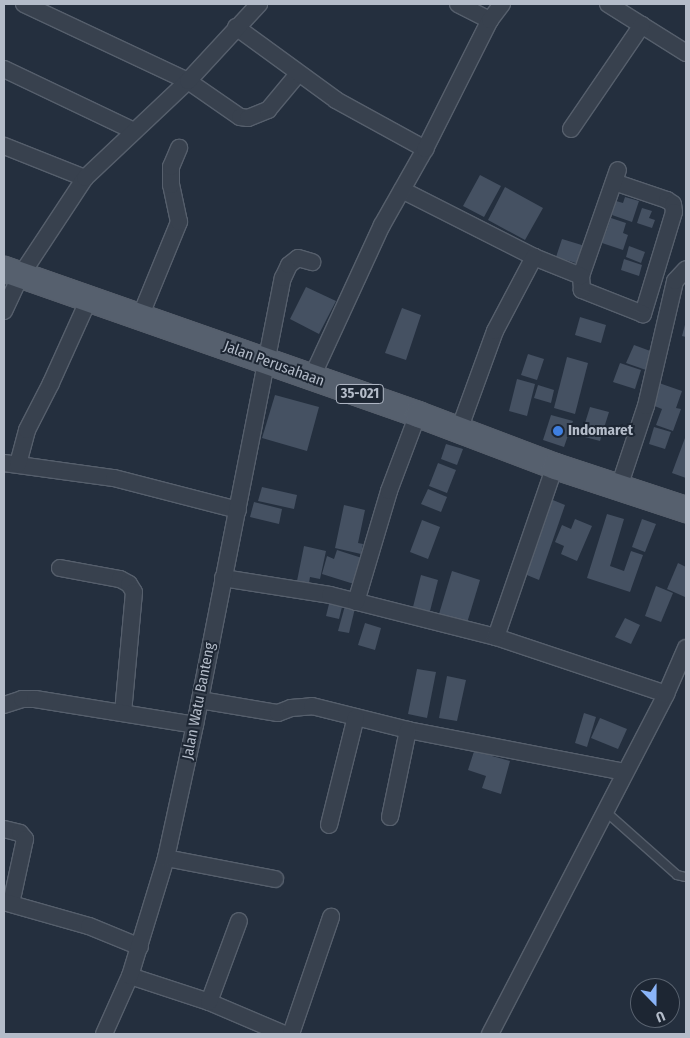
<!DOCTYPE html>
<style>
body{margin:0}
#map{position:relative;width:690px;height:1038px;overflow:hidden;background:#242f3e;font-family:"Fira Sans Condensed",sans-serif}
div>[style]{position:absolute}
[style*='--x']{left:calc(var(--x)*1px);top:calc(var(--y)*1px);width:calc(var(--w)*1px);rotate:calc(var(--a)*1deg)}
.building>*{inset:0;background:#455162}
.roads{filter:drop-shadow(1px 0 #565f6c) drop-shadow(-1px 0 #565f6c) drop-shadow(0 1px #565f6c) drop-shadow(0 -1px #565f6c)}
.service>*{height:8px;margin:-4px;padding:0 4px;transform-origin:4px;border-radius:4px;background:#38414e}
.minor>*{height:16px;margin:-8px;padding:0 8px;transform-origin:8px;border-radius:8px;background:#38414e}
.primary>*{height:25px;margin:-12.5px;padding:0 12.5px;transform-origin:12.5px;border-radius:12.5px;background:#56606e}
.dots>*{width:14px;height:14px;translate:-50% -50%;box-sizing:border-box;border:2px solid #1d2633;border-radius:50%}
span{translate:-50% -50%;white-space:nowrap;text-align:center;line-height:1.15;-webkit-text-stroke:4px #1d2633;paint-order:stroke}
.shield-label span{padding:1px 4px;background:#1d2633;border:1px solid;border-radius:4px;-webkit-text-stroke-width:0}
.shield-label{font-size:14px;color:#b4bcc9;font-weight:700}
.street-label{font-size:15px;color:#b4bcc9}
.poi-label{font-size:15px;color:#b4bcc9;font-weight:700}
.left{translate:0 -50%;text-align:left}
.frame{position:absolute;inset:0;border:5px solid #b4bcc9;pointer-events:none}
.north{position:absolute;left:630px;top:978px;width:50px;height:50px;box-sizing:border-box;background:#1d2633;border:1px solid #59626f;border-radius:50%;rotate:158deg;font-size:14px;font-weight:700;line-height:20px;text-align:center;color:#b4bcc9}
.north::after{content:'';display:block;margin:auto;width:18px;height:22px;background:#8ab4f8;clip-path:polygon(50% 0,100% 100%,50% 72%,0 100%)}
</style>
<div id="map">
<div class="building">
<div style="clip-path:polygon(480px 175px,501px 186px,484px 217px,463px 206px)"></div>
<div style="clip-path:polygon(505px 187px,543px 208px,525px 240px,488px 220px)"></div>
<div style="clip-path:polygon(625px 197px,639px 201px,632px 222px,612px 215px,616px 201px,623px 203px)"></div>
<div style="clip-path:polygon(642px 208px,652px 211px,649px 218px,655px 220px,652px 228px,637px 223px)"></div>
<div style="clip-path:polygon(611px 218px,626px 223px,623px 233px,628px 235px,623px 250px,602px 243px)"></div>
<div style="clip-path:polygon(562px 239px,585px 246px,579px 264px,556px 257px)"></div>
<div style="clip-path:polygon(629px 246px,645px 252px,641px 263px,626px 257px)"></div>
<div style="clip-path:polygon(624px 259px,642px 265px,639px 276px,621px 270px)"></div>
<div style="clip-path:polygon(306px 287px,336px 301px,319px 334px,290px 319px)"></div>
<div style="clip-path:polygon(402px 308px,421px 315px,406px 360px,385px 353px)"></div>
<div style="clip-path:polygon(580px 317px,606px 325px,601px 343px,575px 335px)"></div>
<div style="clip-path:polygon(686px 321px,686px 337px,682px 336px)"></div>
<div style="clip-path:polygon(634px 345px,653px 352px,646px 370px,626px 363px)"></div>
<div style="clip-path:polygon(528px 354px,544px 359px,537px 380px,521px 375px)"></div>
<div style="clip-path:polygon(567px 357px,588px 363px,575px 414px,554px 408px)"></div>
<div style="clip-path:polygon(620px 363px,641px 370px,635px 389px,613px 382px)"></div>
<div style="clip-path:polygon(517px 379px,535px 384px,527px 416px,509px 411px)"></div>
<div style="clip-path:polygon(659px 383px,682px 391px,676px 408px,681px 409px,673px 431px,656px 425px,662px 409px,652px 405px)"></div>
<div style="clip-path:polygon(538px 385px,554px 390px,551px 403px,534px 398px)"></div>
<div style="clip-path:polygon(275px 395px,319px 407px,307px 451px,262px 438px)"></div>
<div style="clip-path:polygon(590px 407px,609px 412px,600px 441px,581px 436px)"></div>
<div style="clip-path:polygon(551px 415px,573px 421px,564px 447px,543px 440px)"></div>
<div style="clip-path:polygon(654px 427px,671px 432px,665px 449px,649px 444px)"></div>
<div style="clip-path:polygon(685px 438px,686px 438px,686px 478px,672px 473px)"></div>
<div style="clip-path:polygon(446px 444px,463px 449px,457px 465px,441px 459px)"></div>
<div style="clip-path:polygon(438px 463px,456px 470px,447px 493px,429px 486px)"></div>
<div style="clip-path:polygon(262px 487px,297px 495px,294px 509px,258px 501px)"></div>
<div style="clip-path:polygon(428px 489px,447px 497px,441px 512px,421px 504px)"></div>
<div style="clip-path:polygon(548px 498px,565px 505px,539px 580px,522px 573px)"></div>
<div style="clip-path:polygon(254px 502px,282px 509px,279px 524px,250px 517px)"></div>
<div style="clip-path:polygon(344px 505px,365px 510px,358px 543px,363px 544px,361px 554px,335px 548px)"></div>
<div style="clip-path:polygon(607px 514px,624px 519px,610px 566px,624px 571px,631px 551px,643px 555px,630px 592px,587px 578px)"></div>
<div style="clip-path:polygon(575px 519px,592px 526px,577px 561px,561px 554px,564px 546px,555px 542px,562px 525px,571px 529px)"></div>
<div style="clip-path:polygon(642px 519px,656px 524px,645px 552px,632px 547px)"></div>
<div style="clip-path:polygon(422px 520px,440px 527px,428px 559px,410px 552px)"></div>
<div style="clip-path:polygon(304px 546px,326px 551px,320px 579px,310px 577px,309px 583px,297px 581px)"></div>
<div style="clip-path:polygon(337px 550px,362px 558px,354px 584px,322px 574px,327px 556px,334px 559px)"></div>
<div style="clip-path:polygon(678px 563px,686px 567px,685px 597px,667px 589px)"></div>
<div style="clip-path:polygon(452px 571px,480px 580px,467px 623px,439px 614px)"></div>
<div style="clip-path:polygon(421px 575px,438px 580px,429px 615px,412px 611px)"></div>
<div style="clip-path:polygon(656px 586px,673px 593px,661px 622px,645px 616px)"></div>
<div style="clip-path:polygon(344px 599px,339px 619px,326px 616px,330px 600px)"></div>
<div style="clip-path:polygon(346px 602px,356px 604px,349px 633px,338px 631px)"></div>
<div style="clip-path:polygon(625px 618px,640px 625px,631px 644px,615px 637px)"></div>
<div style="clip-path:polygon(365px 623px,381px 628px,375px 650px,358px 645px)"></div>
<div style="clip-path:polygon(417px 669px,436px 672px,427px 718px,408px 714px)"></div>
<div style="clip-path:polygon(447px 676px,466px 680px,457px 721px,439px 718px)"></div>
<div style="clip-path:polygon(584px 713px,596px 717px,587px 747px,575px 743px)"></div>
<div style="clip-path:polygon(600px 718px,627px 729px,618px 749px,591px 738px)"></div>
<div style="clip-path:polygon(476px 745px,494px 750px,492px 756px,510px 761px,501px 794px,482px 788px,486px 776px,468px 770px)"></div>
</div>
<div class="roads">
<div class="service">
<div style="--x:605;--y:811;--w:96;--a:41.6"></div>
<div style="--x:677;--y:875;--w:9;--a:13"></div>
</div>
<div class="minor">
<div style="--x:24;--y:4;--w:181;--a:25.2"></div>
<div style="--x:188;--y:81;--w:63;--a:34.7"></div>
<div style="--x:240;--y:117;--w:8;--a:7"></div>
<div style="--x:248;--y:118;--w:22;--a:-22"></div>
<div style="--x:268;--y:110;--w:47;--a:-50.2"></div>
<div style="--x:458;--y:4;--w:36;--a:27"></div>
<div style="--x:608;--y:4;--w:92;--a:32.1"></div>
<div style="--x:236;--y:27;--w:124;--a:36.1"></div>
<div style="--x:336;--y:100;--w:102;--a:28.8"></div>
<div style="--x:4;--y:69;--w:144;--a:25.5"></div>
<div style="--x:571;--y:129;--w:126;--a:-55.7"></div>
<div style="--x:4;--y:146;--w:87;--a:21.6"></div>
<div style="--x:614;--y:182;--w:56;--a:18.8"></div>
<div style="--x:667;--y:200;--w:7;--a:34"></div>
<div style="--x:673;--y:204;--w:8;--a:83"></div>
<div style="--x:674;--y:212;--w:107;--a:106.9"></div>
<div style="--x:643;--y:314;--w:66;--a:-158.5"></div>
<div style="--x:582;--y:290;--w:14;--a:-94"></div>
<div style="--x:581;--y:276;--w:112;--a:-70.8"></div>
<div style="--x:402;--y:190;--w:148;--a:26.9"></div>
<div style="--x:534;--y:257;--w:51;--a:22"></div>
<div style="--x:4;--y:311;--w:40;--a:-65"></div>
<div style="--x:21;--y:275;--w:116;--a:-56.6"></div>
<div style="--x:85;--y:178;--w:141;--a:-43.3"></div>
<div style="--x:188;--y:81;--w:105;--a:-47.3"></div>
<div style="--x:140;--y:317;--w:103;--a:-67.7"></div>
<div style="--x:179;--y:222;--w:38;--a:-102"></div>
<div style="--x:171;--y:185;--w:18;--a:-90"></div>
<div style="--x:171;--y:167;--w:21;--a:-67"></div>
<div style="--x:312;--y:377;--w:167;--a:-65.3"></div>
<div style="--x:382;--y:225;--w:87;--a:-60.5"></div>
<div style="--x:425;--y:149;--w:144;--a:-63.3"></div>
<div style="--x:490;--y:20;--w:20;--a:-53"></div>
<div style="--x:459;--y:430;--w:105;--a:-70"></div>
<div style="--x:495;--y:331;--w:84;--a:-62.2"></div>
<div style="--x:4;--y:463;--w:111;--a:7.8"></div>
<div style="--x:114;--y:478;--w:128;--a:14.5"></div>
<div style="--x:18;--y:464;--w:35;--a:-75"></div>
<div style="--x:27;--y:430;--w:53;--a:-62.9"></div>
<div style="--x:51;--y:383;--w:92;--a:-65.7"></div>
<div style="--x:619;--y:487;--w:85;--a:-71.6"></div>
<div style="--x:646;--y:406;--w:128;--a:-76.9"></div>
<div style="--x:675;--y:281;--w:16;--a:-47"></div>
<div style="--x:60;--y:568;--w:61;--a:10.4"></div>
<div style="--x:120;--y:579;--w:10;--a:29"></div>
<div style="--x:129;--y:584;--w:9;--a:58"></div>
<div style="--x:134;--y:592;--w:121;--a:95.2"></div>
<div style="--x:223;--y:578;--w:108;--a:9"></div>
<div style="--x:330;--y:595;--w:171;--a:14.2"></div>
<div style="--x:496;--y:637;--w:179;--a:18.5"></div>
<div style="--x:356;--y:602;--w:116;--a:-73.4"></div>
<div style="--x:389;--y:491;--w:82;--a:-69.4"></div>
<div style="--x:496;--y:637;--w:181;--a:-71"></div>
<div style="--x:200;--y:700;--w:79;--a:9.5"></div>
<div style="--x:278;--y:713;--w:14;--a:-21"></div>
<div style="--x:291;--y:708;--w:21;--a:-5"></div>
<div style="--x:312;--y:706;--w:99;--a:14"></div>
<div style="--x:408;--y:730;--w:220;--a:11"></div>
<div style="--x:4;--y:705;--w:19;--a:-18"></div>
<div style="--x:22;--y:699;--w:13;--a:0"></div>
<div style="--x:35;--y:699;--w:162;--a:9.2"></div>
<div style="--x:390;--y:817;--w:89;--a:-78.3"></div>
<div style="--x:329;--y:825;--w:111;--a:-76"></div>
<div style="--x:4;--y:829;--w:16;--a:14"></div>
<div style="--x:20;--y:833;--w:8;--a:50"></div>
<div style="--x:25;--y:839;--w:66;--a:102.2"></div>
<div style="--x:166;--y:858;--w:111;--a:10.9"></div>
<div style="--x:4;--y:902;--w:88;--a:15.8"></div>
<div style="--x:89;--y:926;--w:55;--a:22.4"></div>
<div style="--x:130;--y:976;--w:83;--a:18.2"></div>
<div style="--x:209;--y:1002;--w:82;--a:23.1"></div>
<div style="--x:209;--y:1002;--w:86;--a:-69.7"></div>
<div style="--x:104;--y:1034;--w:64;--a:-65.9"></div>
<div style="--x:130;--y:976;--w:123;--a:-73"></div>
<div style="--x:166;--y:858;--w:136;--a:-77.7"></div>
<div style="--x:195;--y:725;--w:456;--a:-78.9"></div>
<div style="--x:283;--y:278;--w:14;--a:-65"></div>
<div style="--x:289;--y:265;--w:11;--a:-38"></div>
<div style="--x:298;--y:258;--w:15;--a:16"></div>
<div style="--x:291;--y:1034;--w:124;--a:-71.1"></div>
<div style="--x:490;--y:1034;--w:383;--a:-62.6"></div>
<div style="--x:666;--y:694;--w:50;--a:-66.5"></div>
</div>
<div class="primary">
<div style="--x:4;--y:269;--w:439;--a:19.3"></div>
<div style="--x:418;--y:414;--w:147;--a:20.8"></div>
<div style="--x:555;--y:466;--w:138;--a:18.2"></div>
</div>
</div>
<div class="dots">
<div style="left:558px;top:431px;background:#3f7fe0"></div>
</div>
<div class="shield-label">
<span style="left:360px;top:394px">35-021</span>
</div>
<div class="street-label">
<span style="left:274px;top:364px;rotate:20deg">Jalan Perusahaan</span>
<span style="left:199px;top:701px;rotate:-79deg">Jalan Watu Banteng</span>
</div>
<div class="poi-label">
<span class="left" style="left:568px;top:431px">Indomaret</span>
</div>
<div class="frame"></div>
<div class="north">U</div>
</div>
